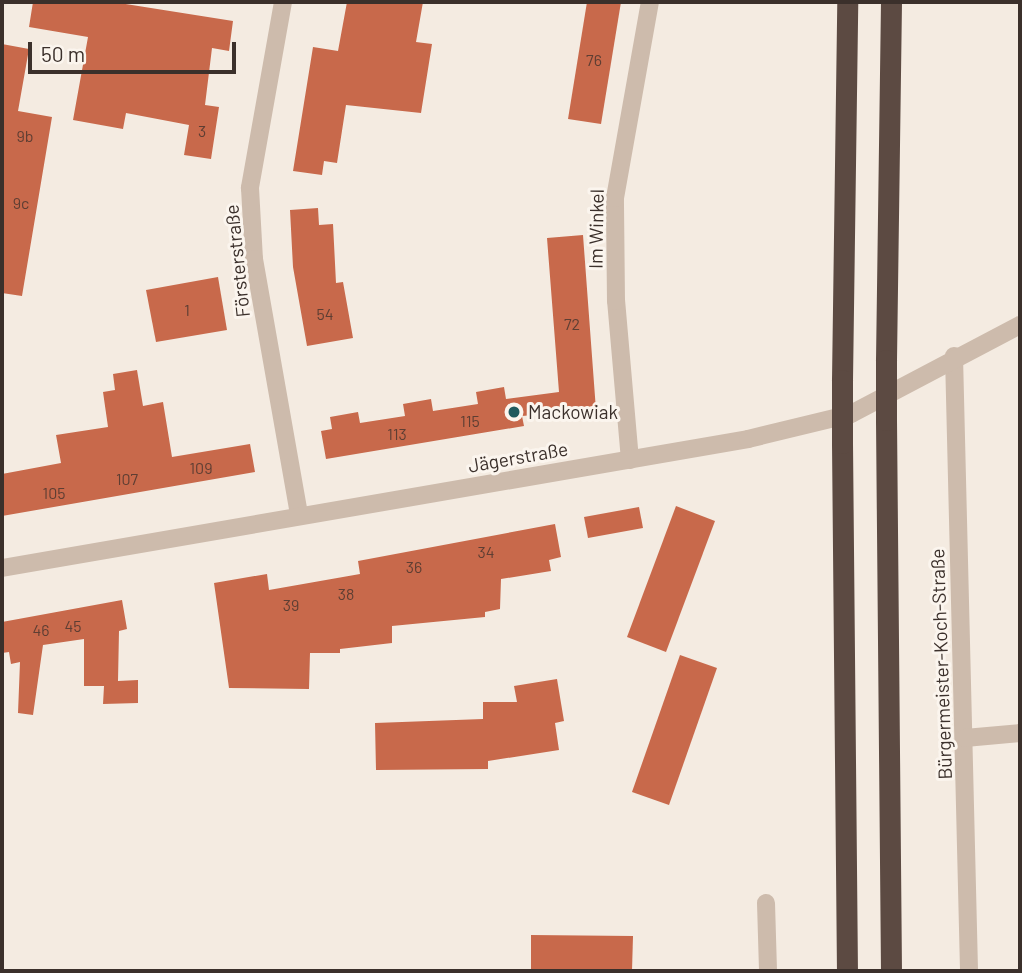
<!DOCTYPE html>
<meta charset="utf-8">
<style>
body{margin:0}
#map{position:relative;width:1022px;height:973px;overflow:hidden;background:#f4ebe1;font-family:Barlow,sans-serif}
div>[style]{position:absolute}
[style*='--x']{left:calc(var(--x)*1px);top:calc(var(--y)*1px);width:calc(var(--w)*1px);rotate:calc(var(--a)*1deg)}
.building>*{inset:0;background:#c8694b}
.street>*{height:18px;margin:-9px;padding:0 9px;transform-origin:9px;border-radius:9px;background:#cdbbac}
.highway>*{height:21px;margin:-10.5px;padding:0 10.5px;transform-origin:10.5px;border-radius:10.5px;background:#5c4a42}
.highway-bridge>*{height:21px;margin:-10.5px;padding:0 10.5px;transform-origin:10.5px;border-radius:10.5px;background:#5c4a42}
.dots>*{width:19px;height:19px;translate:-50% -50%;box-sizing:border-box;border:4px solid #fbf5ee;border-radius:50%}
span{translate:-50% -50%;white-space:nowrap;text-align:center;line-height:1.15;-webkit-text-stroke:6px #fbf5ee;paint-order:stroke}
.number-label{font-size:16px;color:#5e3e33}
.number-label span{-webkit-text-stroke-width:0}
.street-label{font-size:19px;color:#3b302b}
.poi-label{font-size:19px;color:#3b302b}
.left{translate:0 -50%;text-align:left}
.frame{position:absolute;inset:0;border:4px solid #3b302b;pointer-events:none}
.scale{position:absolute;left:28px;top:42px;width:208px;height:32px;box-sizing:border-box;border:4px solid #3b302b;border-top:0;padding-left:9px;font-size:21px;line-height:24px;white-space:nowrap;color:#3b302b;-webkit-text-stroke:5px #fbf5ee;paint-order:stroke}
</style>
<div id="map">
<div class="building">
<div style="clip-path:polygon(33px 2px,113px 2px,233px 21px,229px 51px,212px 48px,205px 105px,219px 107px,211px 159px,184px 155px,189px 125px,126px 113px,123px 129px,73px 120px,88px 37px,29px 27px)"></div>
<div style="clip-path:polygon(347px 2px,423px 2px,416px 42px,432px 44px,421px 113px,346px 105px,337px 163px,324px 161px,322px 175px,293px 171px,313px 47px,338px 51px)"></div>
<div style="clip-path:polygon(587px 2px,621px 2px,601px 124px,568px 119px)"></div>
<div style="clip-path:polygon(2px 44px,29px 49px,18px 111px,52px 117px,22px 296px,2px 293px)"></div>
<div style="clip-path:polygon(318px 208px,319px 225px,333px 224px,336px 283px,343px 282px,353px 338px,307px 346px,293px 267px,290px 210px)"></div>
<div style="clip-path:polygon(583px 235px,596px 410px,522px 416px,524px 426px,326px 459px,321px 431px,332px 429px,330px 417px,358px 412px,360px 423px,405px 416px,403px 404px,431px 399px,433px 411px,478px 404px,476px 392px,504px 387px,506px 399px,559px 392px,547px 238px)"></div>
<div style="clip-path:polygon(218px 277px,227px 330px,156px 342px,146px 290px)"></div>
<div style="clip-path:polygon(137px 370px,143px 406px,163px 402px,172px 457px,250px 444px,255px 472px,2px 516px,2px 474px,61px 463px,56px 435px,108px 427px,103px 392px,115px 390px,113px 374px)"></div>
<div style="clip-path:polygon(676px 506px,715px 521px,666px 652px,627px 637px)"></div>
<div style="clip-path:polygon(639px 507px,643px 528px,588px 538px,584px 517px)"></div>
<div style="clip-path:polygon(555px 524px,561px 557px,549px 560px,551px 571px,501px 579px,500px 609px,485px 612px,485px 617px,392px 626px,392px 643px,340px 649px,340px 653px,310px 653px,309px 689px,229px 688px,214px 583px,267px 574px,269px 590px,360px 574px,358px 561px)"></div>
<div style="clip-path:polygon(122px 600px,127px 629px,119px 631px,118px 681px,138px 680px,138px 703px,103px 704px,104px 686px,84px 686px,84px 639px,43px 645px,33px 715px,18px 713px,20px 662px,11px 664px,9px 652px,2px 653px,2px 622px)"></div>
<div style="clip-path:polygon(680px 655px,717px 668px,669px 805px,632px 792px)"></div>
<div style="clip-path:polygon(557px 679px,564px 721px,555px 723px,559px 750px,488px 761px,488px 769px,376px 770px,375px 723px,483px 719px,483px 702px,517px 702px,514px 686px)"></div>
<div style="clip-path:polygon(531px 935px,633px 936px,632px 971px,531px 971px)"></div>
</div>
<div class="street">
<div style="--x:283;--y:2;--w:189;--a:100.1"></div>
<div style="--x:250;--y:188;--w:71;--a:86.8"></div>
<div style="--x:254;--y:259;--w:260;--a:80"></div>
<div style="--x:954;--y:356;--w:615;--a:88.6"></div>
<div style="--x:630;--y:460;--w:160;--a:-95"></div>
<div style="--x:616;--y:301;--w:103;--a:-90.6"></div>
<div style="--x:615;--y:198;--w:199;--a:-79.9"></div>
<div style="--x:2;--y:568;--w:757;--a:-9.81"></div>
<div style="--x:748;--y:439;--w:106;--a:-13.6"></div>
<div style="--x:851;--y:414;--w:191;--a:-27.8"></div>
<div style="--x:965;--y:738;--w:55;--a:-5.2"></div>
<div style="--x:766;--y:903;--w:68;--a:88.3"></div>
</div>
<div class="highway">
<div style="--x:886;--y:360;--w:358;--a:-89.2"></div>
<div style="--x:842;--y:380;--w:378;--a:-89.2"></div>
<div style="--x:886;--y:420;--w:551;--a:89.48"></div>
<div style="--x:842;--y:443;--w:528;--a:89.46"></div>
</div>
<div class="highway-bridge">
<div style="--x:886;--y:360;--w:60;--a:90"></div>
<div style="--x:842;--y:380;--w:63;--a:90"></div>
</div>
<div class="dots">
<div style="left:514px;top:412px;background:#1f5a5e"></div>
</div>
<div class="number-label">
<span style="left:594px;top:60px">76</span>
<span style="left:202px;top:131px">3</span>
<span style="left:25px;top:136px">9b</span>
<span style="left:21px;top:203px">9c</span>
<span style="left:187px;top:310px">1</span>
<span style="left:325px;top:314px">54</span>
<span style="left:572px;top:324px">72</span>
<span style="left:470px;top:421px">115</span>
<span style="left:397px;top:434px">113</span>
<span style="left:201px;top:468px">109</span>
<span style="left:127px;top:479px">107</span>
<span style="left:54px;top:493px">105</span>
<span style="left:486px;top:552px">34</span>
<span style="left:414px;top:567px">36</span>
<span style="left:346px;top:594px">38</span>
<span style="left:291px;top:605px">39</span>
<span style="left:73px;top:626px">45</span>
<span style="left:41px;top:630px">46</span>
</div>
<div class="street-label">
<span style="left:596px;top:229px;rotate:-89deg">Im Winkel</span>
<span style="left:237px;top:261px;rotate:-96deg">Försterstraße</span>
<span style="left:518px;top:457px;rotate:-10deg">Jägerstraße</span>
<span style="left:941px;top:664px;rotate:-92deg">Bürgermeister-Koch-Straße</span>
</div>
<div class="poi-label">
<span class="left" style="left:528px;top:412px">Mackowiak</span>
</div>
<div class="frame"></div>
<div class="scale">50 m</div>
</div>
